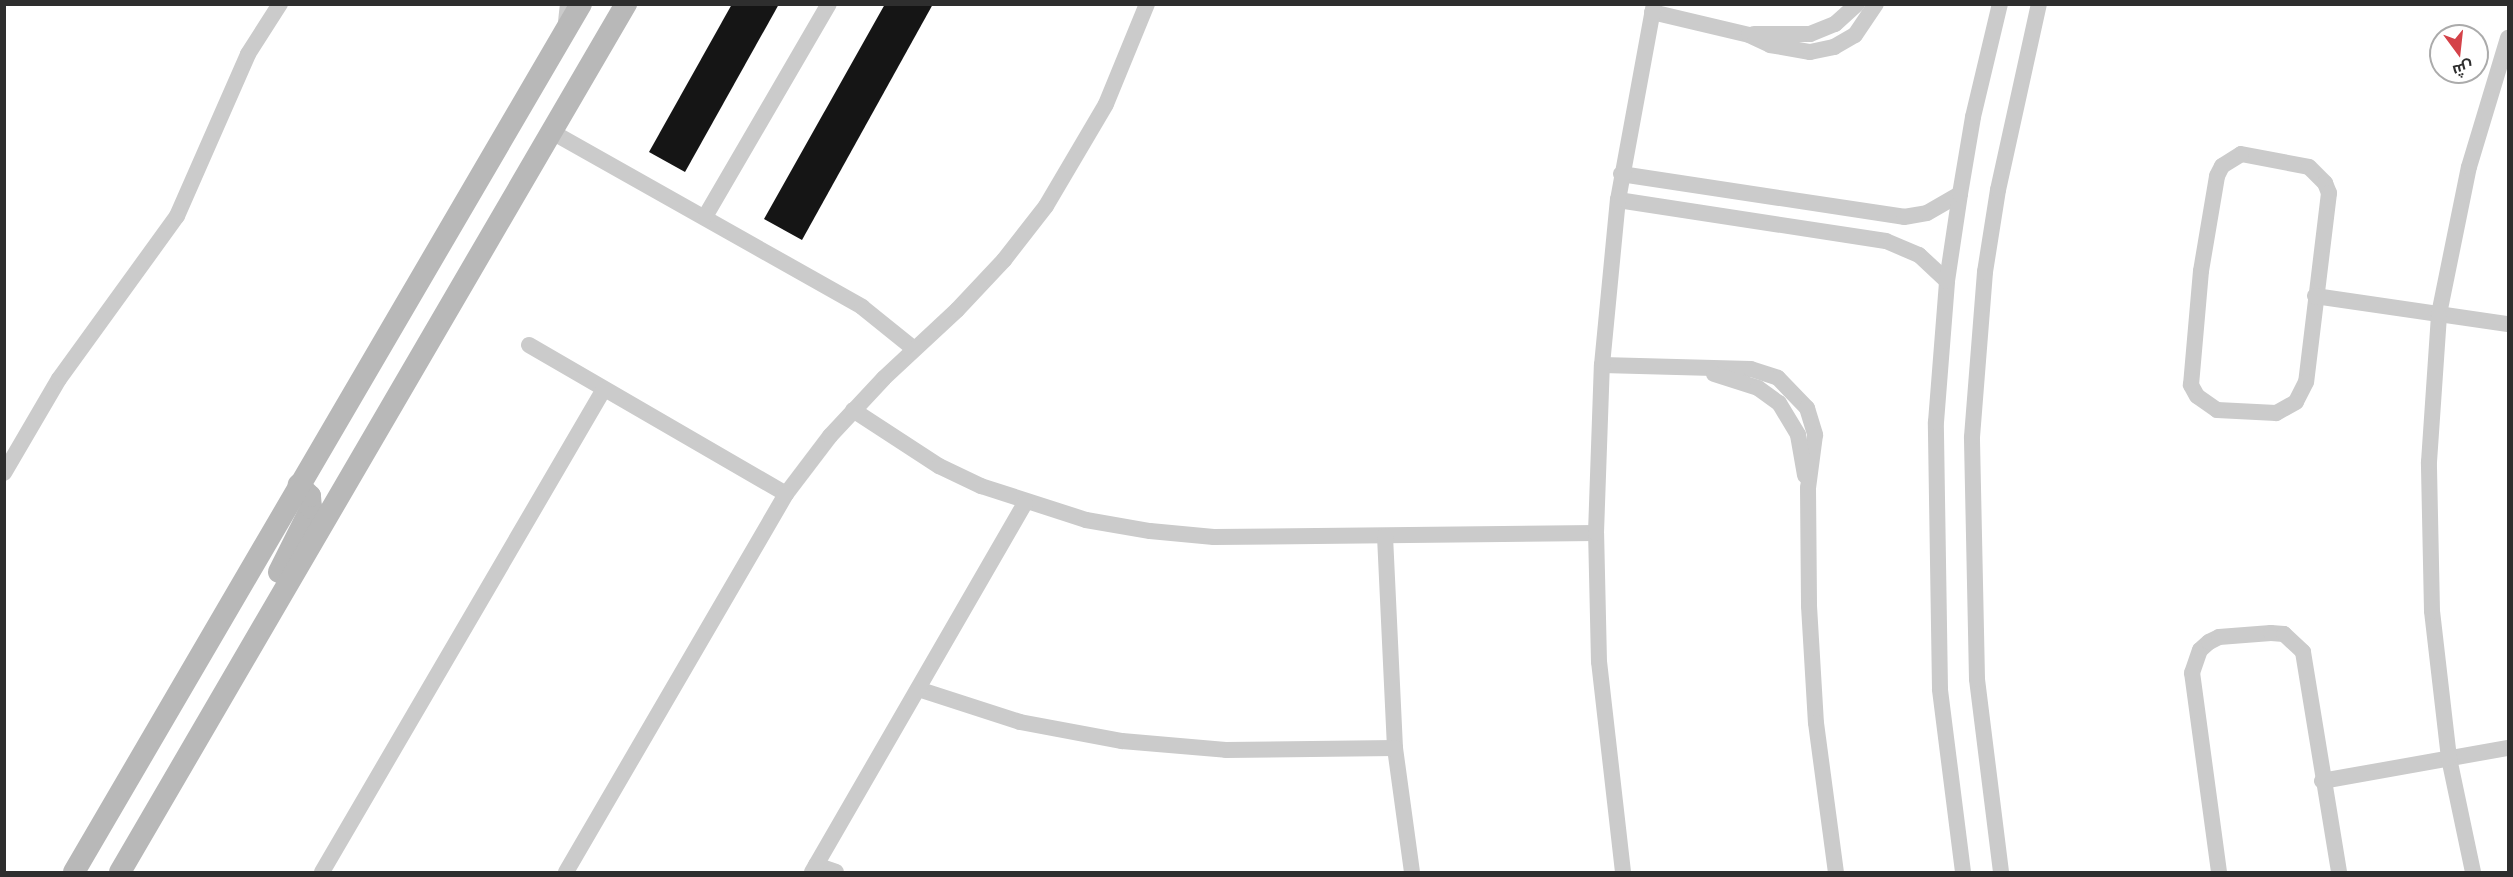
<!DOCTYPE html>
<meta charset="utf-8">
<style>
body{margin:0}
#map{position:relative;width:2513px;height:877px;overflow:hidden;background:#fff;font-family:"PT Sans Narrow",Cairo,sans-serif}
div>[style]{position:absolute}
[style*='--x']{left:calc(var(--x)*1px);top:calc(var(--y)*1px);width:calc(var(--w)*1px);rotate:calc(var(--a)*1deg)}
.building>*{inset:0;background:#151515}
.lane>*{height:8px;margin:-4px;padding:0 4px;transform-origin:4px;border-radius:4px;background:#cbcbcb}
.street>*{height:16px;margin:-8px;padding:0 8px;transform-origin:8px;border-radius:8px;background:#cbcbcb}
.secondary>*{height:22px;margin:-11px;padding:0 11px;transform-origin:11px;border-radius:11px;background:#b8b8b8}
span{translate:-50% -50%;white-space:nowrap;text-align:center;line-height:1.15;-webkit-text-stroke:6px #fff;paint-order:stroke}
.frame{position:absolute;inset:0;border:6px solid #2e2e2e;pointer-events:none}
.north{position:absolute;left:2429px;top:24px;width:60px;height:60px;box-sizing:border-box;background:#fff;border:2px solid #ababab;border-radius:50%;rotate:165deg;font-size:16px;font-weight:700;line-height:24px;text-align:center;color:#2e2e2e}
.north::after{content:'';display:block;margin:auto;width:21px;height:27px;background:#d44249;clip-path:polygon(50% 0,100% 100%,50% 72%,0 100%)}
</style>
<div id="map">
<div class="building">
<div style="clip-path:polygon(732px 4px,779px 4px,685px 172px,649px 152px)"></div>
<div style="clip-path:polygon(885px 4px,933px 4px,802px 240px,764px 219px)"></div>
</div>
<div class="lane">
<div style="--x:562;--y:22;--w:18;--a:-84"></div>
</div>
<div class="street">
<div style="--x:1652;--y:12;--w:100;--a:13.3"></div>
<div style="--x:1749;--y:35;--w:23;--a:25"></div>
<div style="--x:1770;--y:45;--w:41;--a:9.9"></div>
<div style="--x:1810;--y:52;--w:25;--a:-12"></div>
<div style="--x:1834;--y:47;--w:24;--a:-30"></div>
<div style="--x:1855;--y:35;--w:37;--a:-56"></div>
<div style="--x:1754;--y:34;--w:56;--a:0"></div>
<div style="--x:1810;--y:34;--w:27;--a:-22"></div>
<div style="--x:1835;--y:24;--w:30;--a:-42"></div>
<div style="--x:552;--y:132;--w:356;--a:29.4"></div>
<div style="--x:862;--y:307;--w:67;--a:38.9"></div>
<div style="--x:2241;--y:154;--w:69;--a:10.8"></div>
<div style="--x:2309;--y:167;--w:23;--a:45"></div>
<div style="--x:2325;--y:183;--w:11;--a:68"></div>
<div style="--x:2329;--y:193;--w:190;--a:96.9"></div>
<div style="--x:2306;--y:382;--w:22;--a:117"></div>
<div style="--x:2296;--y:402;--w:23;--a:151"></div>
<div style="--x:2276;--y:413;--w:59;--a:-177.1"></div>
<div style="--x:2217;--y:410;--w:24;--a:-145"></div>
<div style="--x:2197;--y:396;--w:13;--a:-119"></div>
<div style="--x:2191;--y:385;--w:114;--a:-85"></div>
<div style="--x:2201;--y:271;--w:96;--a:-80.4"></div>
<div style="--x:2217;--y:176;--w:11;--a:-63"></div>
<div style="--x:2222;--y:166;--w:22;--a:-32"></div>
<div style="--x:1621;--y:174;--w:286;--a:8.6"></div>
<div style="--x:1904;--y:217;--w:23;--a:-10"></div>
<div style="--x:1927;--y:213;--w:38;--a:-30"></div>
<div style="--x:1618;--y:200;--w:271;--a:8.7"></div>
<div style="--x:1886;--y:241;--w:36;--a:23"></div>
<div style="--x:1919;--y:255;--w:38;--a:43"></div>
<div style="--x:706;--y:215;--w:244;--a:-59.8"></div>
<div style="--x:2315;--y:296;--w:195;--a:8.3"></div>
<div style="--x:529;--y:345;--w:297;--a:30.1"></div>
<div style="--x:1602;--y:365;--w:149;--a:1.5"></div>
<div style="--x:1751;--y:369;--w:28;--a:18"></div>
<div style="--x:1778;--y:378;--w:42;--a:46"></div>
<div style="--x:1807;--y:408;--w:28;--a:73"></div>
<div style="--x:1815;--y:435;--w:53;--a:97.5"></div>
<div style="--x:1808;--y:488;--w:118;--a:89.5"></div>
<div style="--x:1809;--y:606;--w:117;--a:86.6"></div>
<div style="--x:1816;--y:723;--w:150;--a:82.4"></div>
<div style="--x:1714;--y:374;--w:46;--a:17.7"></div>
<div style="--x:1758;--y:388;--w:26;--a:36"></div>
<div style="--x:1779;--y:403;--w:37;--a:59"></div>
<div style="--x:1798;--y:435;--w:41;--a:80.1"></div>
<div style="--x:853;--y:410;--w:103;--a:33.1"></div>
<div style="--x:939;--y:466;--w:47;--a:25.5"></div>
<div style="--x:981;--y:486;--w:110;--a:17.9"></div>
<div style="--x:1086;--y:520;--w:65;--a:9.8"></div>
<div style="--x:1150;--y:531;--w:64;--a:5.4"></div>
<div style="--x:1214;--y:537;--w:382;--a:-0.6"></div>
<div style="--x:4;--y:473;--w:109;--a:-59.7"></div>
<div style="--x:59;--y:379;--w:201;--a:-54.1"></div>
<div style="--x:177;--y:216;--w:177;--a:-66.3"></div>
<div style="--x:248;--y:54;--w:59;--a:-57.4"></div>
<div style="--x:1385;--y:536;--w:212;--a:87.3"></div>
<div style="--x:1395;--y:748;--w:125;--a:82.2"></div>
<div style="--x:918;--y:689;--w:107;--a:17.9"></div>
<div style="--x:1020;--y:722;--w:104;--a:10.6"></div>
<div style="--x:1122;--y:741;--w:104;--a:4.9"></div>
<div style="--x:1226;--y:750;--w:169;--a:-0.7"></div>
<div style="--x:2322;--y:781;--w:189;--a:-10.1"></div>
<div style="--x:816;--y:865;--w:21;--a:19"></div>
<div style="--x:322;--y:872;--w:559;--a:-59.72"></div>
<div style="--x:566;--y:872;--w:437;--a:-59.8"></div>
<div style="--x:786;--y:494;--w:73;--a:-52.8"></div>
<div style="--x:830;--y:436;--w:79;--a:-47"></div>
<div style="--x:884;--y:378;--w:100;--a:-43"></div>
<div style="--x:957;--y:310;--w:69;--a:-46.8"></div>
<div style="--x:1004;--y:260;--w:68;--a:-52.1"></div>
<div style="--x:1046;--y:206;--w:118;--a:-59.5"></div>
<div style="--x:1106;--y:104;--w:108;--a:-67.7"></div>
<div style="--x:812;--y:872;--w:426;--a:-60"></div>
<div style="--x:1623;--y:872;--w:211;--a:-96.5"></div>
<div style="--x:1599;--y:662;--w:129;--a:-91.3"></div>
<div style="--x:1596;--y:533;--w:168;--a:-88"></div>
<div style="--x:1602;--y:365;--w:166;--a:-84.5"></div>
<div style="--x:1618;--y:200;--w:199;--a:-79.6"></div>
<div style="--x:1963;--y:872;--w:184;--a:-97.2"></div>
<div style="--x:1940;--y:689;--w:267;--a:-90.9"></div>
<div style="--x:1936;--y:422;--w:141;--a:-85.5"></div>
<div style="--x:1947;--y:281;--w:88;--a:-81.5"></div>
<div style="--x:1960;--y:194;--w:78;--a:-80.4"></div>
<div style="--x:1973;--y:117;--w:116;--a:-76.6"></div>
<div style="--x:2001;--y:872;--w:194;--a:-97.1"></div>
<div style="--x:1977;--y:679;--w:242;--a:-91.2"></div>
<div style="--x:1972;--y:437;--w:166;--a:-85.5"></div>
<div style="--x:1985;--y:272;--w:83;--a:-81"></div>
<div style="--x:1998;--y:190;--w:190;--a:-77.6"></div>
<div style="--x:2219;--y:872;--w:201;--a:-97.7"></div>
<div style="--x:2192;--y:673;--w:24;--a:-71"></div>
<div style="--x:2200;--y:650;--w:12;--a:-42"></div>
<div style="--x:2209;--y:642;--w:11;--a:-27"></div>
<div style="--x:2219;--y:637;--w:52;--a:-4.4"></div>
<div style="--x:2271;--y:633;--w:13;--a:4"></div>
<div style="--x:2284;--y:634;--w:26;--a:43"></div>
<div style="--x:2303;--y:652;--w:223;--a:80.7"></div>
<div style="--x:2473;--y:872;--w:116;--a:-101.9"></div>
<div style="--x:2449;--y:758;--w:148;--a:-96.6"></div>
<div style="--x:2432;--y:611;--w:149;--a:-91.2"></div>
<div style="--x:2429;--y:462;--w:148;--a:-86.1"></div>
<div style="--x:2439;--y:314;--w:150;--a:-78.5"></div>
<div style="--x:2469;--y:167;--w:135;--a:-73.2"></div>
</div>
<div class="secondary">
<div style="--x:279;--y:572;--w:72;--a:-63.4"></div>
<div style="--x:311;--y:508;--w:12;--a:-95"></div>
<div style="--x:310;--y:496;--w:16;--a:-135"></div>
<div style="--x:74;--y:872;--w:1005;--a:-59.71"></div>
<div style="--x:120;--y:872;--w:1005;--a:-59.76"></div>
</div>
<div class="frame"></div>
<div class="north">ش</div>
</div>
